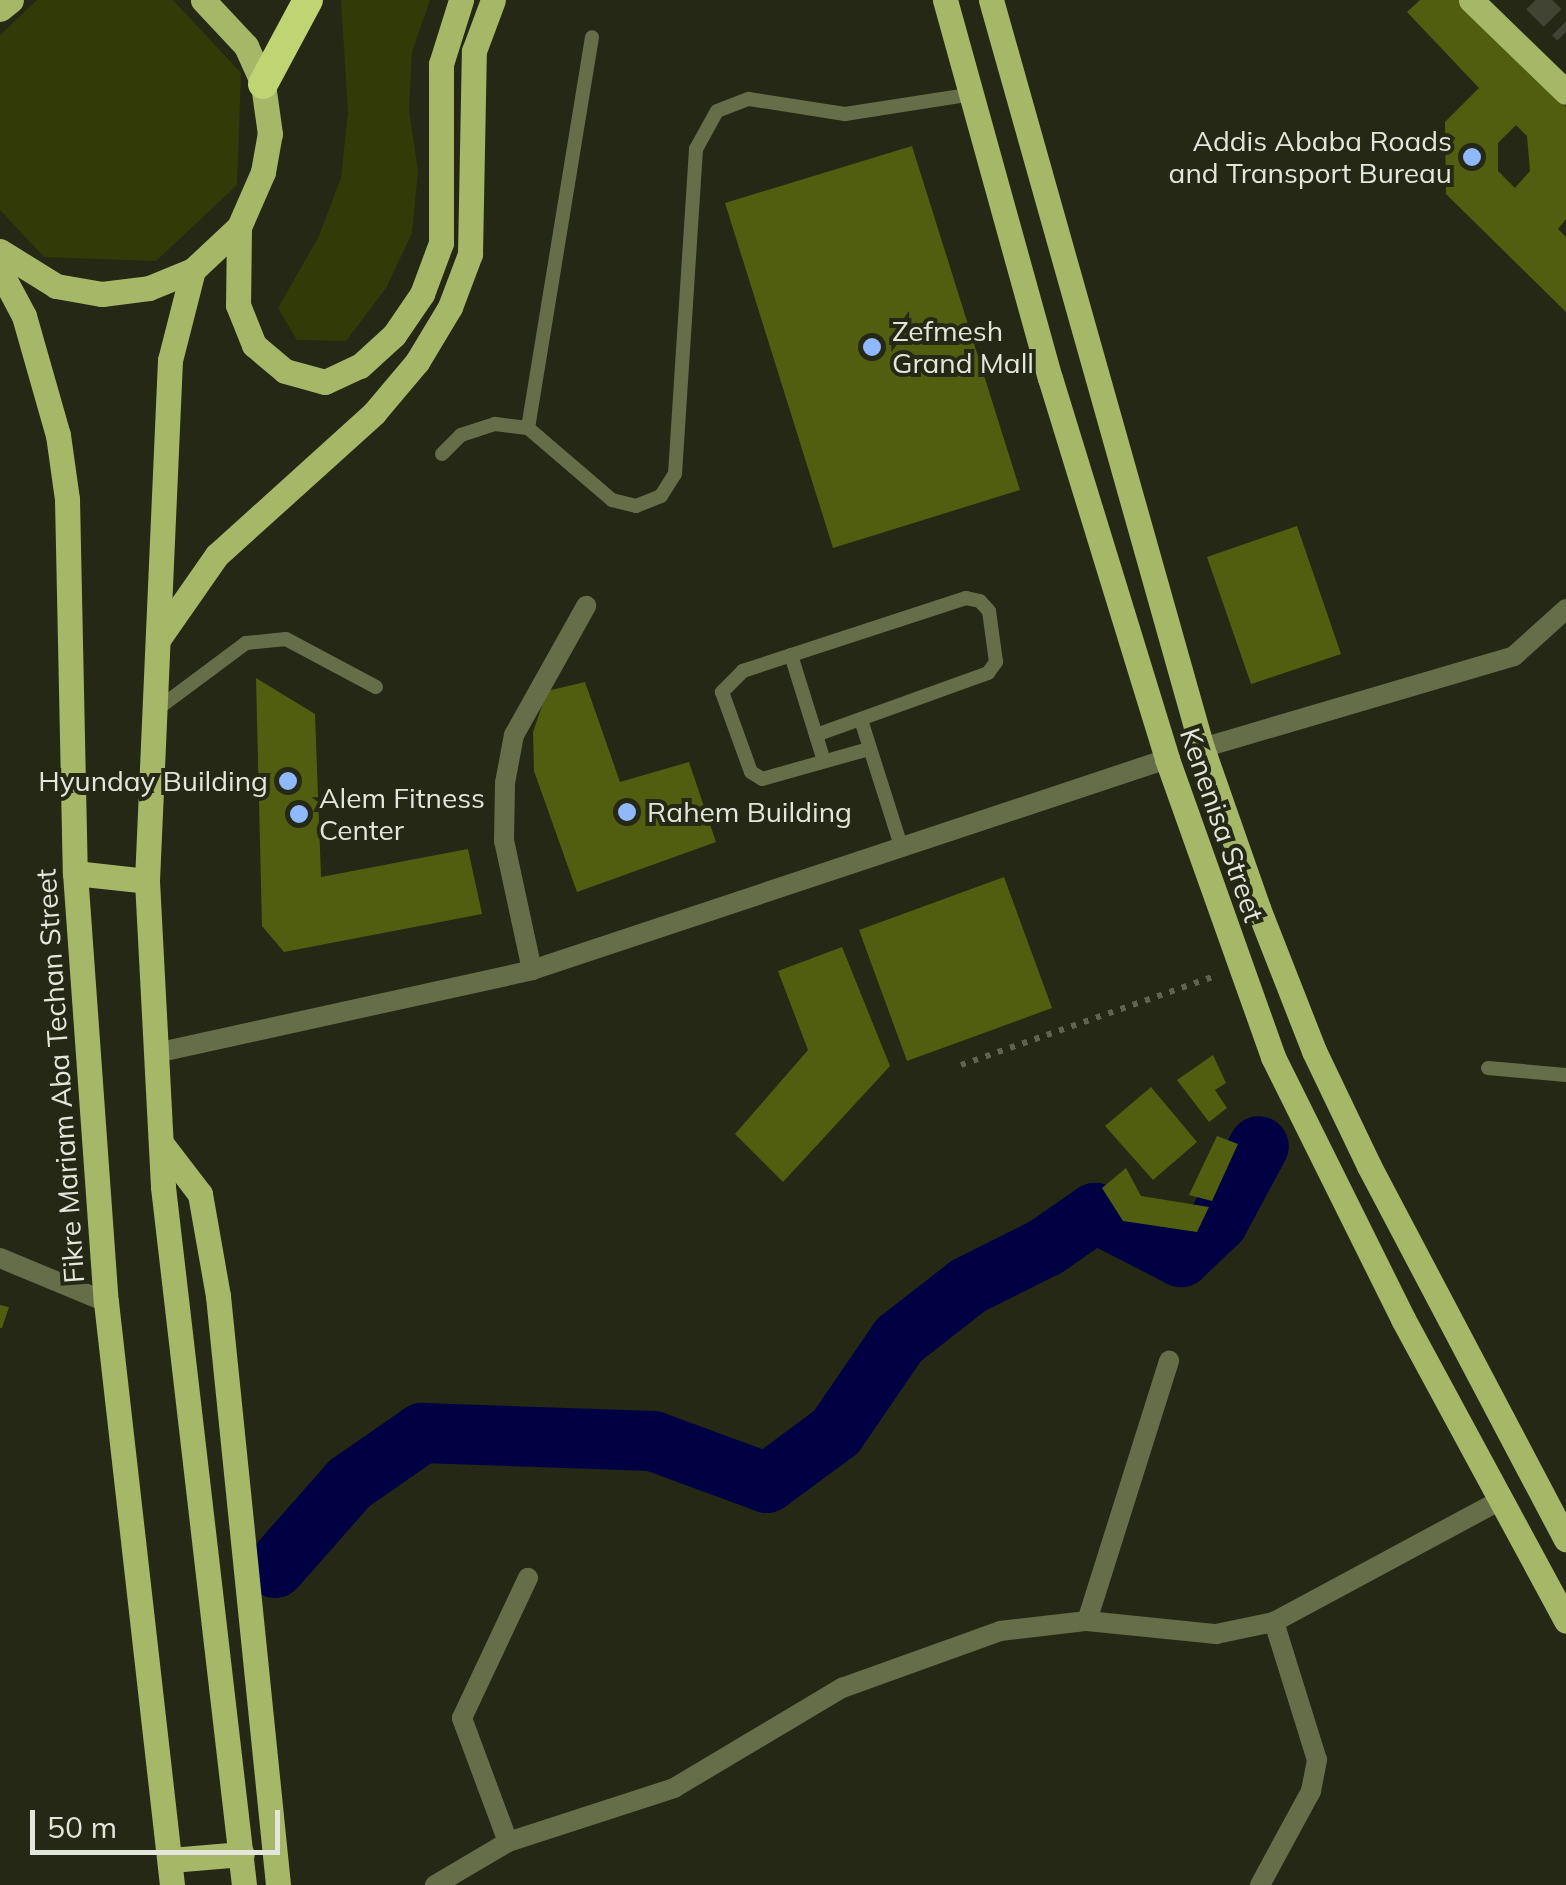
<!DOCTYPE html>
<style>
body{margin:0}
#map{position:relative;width:1566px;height:1885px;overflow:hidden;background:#242815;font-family:Mulish,sans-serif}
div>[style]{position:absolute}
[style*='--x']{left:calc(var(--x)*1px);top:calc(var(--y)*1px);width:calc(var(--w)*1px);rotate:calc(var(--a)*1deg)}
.green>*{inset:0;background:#323b07}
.river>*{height:60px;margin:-30px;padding:0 30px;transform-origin:30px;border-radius:30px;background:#000042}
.building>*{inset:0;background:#515e0f}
.primary-tunnel>*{height:25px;margin-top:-12.5px;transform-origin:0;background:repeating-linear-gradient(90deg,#414433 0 25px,transparent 0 37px)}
.path>*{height:6px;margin-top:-3px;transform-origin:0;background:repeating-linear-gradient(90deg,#5f6352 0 5px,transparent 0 13px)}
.lane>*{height:14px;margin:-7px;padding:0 7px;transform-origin:7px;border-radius:7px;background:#666e49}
.street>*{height:20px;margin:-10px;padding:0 10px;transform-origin:10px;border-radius:10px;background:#666e49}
.primary>*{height:25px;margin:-12.5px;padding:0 12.5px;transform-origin:12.5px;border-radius:12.5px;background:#a6b768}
.highway>*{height:30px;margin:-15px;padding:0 15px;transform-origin:15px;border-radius:15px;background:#c0d474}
.dots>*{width:28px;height:28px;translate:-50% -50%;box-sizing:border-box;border:5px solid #242815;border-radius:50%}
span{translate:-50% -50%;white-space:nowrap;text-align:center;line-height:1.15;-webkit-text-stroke:8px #242815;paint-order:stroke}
.poi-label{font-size:28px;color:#e3e6da}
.right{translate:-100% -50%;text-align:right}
.left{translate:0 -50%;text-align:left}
.street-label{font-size:28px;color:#e3e6da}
.scale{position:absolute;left:30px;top:1810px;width:250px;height:45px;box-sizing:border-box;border:5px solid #e3e6da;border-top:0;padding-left:12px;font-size:30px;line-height:35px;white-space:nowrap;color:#e3e6da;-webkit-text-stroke:8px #242815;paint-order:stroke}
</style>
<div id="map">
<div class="green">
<div style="clip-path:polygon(37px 0,173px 0,241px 73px,237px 185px,156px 261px,44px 257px,0 210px,0 35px)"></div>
<div style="clip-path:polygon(341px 0,430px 0,412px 52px,409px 111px,418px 171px,412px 233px,386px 288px,346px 341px,297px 340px,278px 308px,319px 236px,341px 178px,348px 112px)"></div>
</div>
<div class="river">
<div style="--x:275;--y:1568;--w:113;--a:-48.6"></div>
<div style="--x:350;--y:1483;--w:88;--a:-34.8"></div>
<div style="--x:422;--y:1433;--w:231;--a:2"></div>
<div style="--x:653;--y:1441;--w:121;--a:20.2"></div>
<div style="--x:767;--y:1483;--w:86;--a:-36.5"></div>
<div style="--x:836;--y:1432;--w:112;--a:-55.6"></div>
<div style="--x:899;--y:1340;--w:88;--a:-38"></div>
<div style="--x:968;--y:1286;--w:87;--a:-26.6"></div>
<div style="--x:1046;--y:1247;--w:60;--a:-34.8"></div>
<div style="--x:1095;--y:1213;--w:97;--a:27.1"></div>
<div style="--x:1181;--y:1257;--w:51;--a:-43.4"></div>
<div style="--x:1218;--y:1222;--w:86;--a:-61.7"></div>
</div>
<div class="building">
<div style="clip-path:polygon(evenodd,1420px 0,1462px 0,1566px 107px,1566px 219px,1558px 229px,1566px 237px,1566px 312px,1446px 194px,1445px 122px,1479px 88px,1407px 12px,1420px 0,1516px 125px,1527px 136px,1530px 171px,1515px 188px,1498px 171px,1498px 143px,1516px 125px)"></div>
<div style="clip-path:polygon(912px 146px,1020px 490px,833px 548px,725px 203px)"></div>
<div style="clip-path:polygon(1297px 526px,1341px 654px,1251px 684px,1207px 557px)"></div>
<div style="clip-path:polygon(256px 678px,315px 714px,321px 877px,468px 849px,482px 914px,284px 952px,262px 926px)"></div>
<div style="clip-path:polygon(585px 682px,620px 782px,689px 762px,716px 842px,577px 892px,534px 771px,533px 732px,547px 691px)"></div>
<div style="clip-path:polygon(1004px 877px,1052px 1008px,907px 1061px,859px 930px)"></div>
<div style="clip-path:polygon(842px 947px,890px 1066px,783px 1182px,735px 1134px,808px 1050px,778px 971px)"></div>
<div style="clip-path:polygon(1213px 1055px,1226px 1083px,1215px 1090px,1227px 1108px,1209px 1122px,1177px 1080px)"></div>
<div style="clip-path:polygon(1151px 1087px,1197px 1142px,1153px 1180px,1105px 1126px)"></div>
<div style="clip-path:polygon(1217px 1136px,1238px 1144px,1212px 1201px,1189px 1195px)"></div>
<div style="clip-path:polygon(1126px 1168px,1141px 1196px,1209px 1207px,1197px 1232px,1123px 1221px,1102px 1188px)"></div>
<div style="clip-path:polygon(0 1305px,9px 1307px,2px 1328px,0 1328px)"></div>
</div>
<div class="primary-tunnel">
<div style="--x:1535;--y:0;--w:44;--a:45"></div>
</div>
<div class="path">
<div style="--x:961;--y:1065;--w:269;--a:-19.3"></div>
</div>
<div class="lane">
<div style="--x:528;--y:428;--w:396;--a:-80.7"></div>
<div style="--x:442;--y:454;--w:27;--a:-45"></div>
<div style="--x:461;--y:435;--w:36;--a:-18"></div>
<div style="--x:495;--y:424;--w:33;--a:7"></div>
<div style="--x:528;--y:428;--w:111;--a:40.6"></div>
<div style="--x:612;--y:500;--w:25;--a:14"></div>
<div style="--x:636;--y:506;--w:27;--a:-22"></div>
<div style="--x:661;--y:496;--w:26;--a:-58"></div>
<div style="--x:675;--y:474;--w:326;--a:-86.3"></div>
<div style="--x:696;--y:149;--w:43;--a:-61.1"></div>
<div style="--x:717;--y:111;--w:34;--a:-21"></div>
<div style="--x:749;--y:99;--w:97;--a:8.9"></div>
<div style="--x:845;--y:114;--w:129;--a:-8.9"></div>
<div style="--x:791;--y:655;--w:111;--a:72.7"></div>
<div style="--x:156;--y:710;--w:112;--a:-36.7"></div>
<div style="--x:246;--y:643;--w:40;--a:-5.7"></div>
<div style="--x:286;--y:639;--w:102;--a:28.1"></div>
<div style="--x:862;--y:723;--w:132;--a:72.4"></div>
<div style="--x:816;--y:735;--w:183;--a:-19.8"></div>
<div style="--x:988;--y:673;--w:14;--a:-54"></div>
<div style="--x:996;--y:662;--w:51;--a:-97.8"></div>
<div style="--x:989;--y:611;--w:13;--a:-132"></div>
<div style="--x:980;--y:601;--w:14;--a:-168"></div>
<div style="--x:966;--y:598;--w:235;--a:161.9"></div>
<div style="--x:743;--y:671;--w:30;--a:135"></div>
<div style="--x:722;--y:692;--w:85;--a:70.1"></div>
<div style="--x:751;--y:772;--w:13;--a:32"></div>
<div style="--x:762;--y:779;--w:111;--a:-15.7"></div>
<div style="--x:1488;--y:1068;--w:78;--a:5.1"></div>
</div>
<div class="street">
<div style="--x:1202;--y:748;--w:325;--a:-16.4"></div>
<div style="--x:1514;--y:656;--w:70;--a:-42.1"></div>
<div style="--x:532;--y:970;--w:132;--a:-102.2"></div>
<div style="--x:504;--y:841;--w:58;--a:-89"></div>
<div style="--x:505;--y:783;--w:49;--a:-79.4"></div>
<div style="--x:514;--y:735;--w:148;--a:-60.8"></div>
<div style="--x:156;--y:1053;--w:385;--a:-12.4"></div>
<div style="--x:532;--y:970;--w:669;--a:-18.38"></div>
<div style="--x:0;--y:1258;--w:115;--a:22.5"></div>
<div style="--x:1087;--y:1621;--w:273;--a:-72.5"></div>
<div style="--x:508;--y:1842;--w:132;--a:-110.4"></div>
<div style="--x:462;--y:1718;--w:155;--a:-64.8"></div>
<div style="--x:435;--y:1885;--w:85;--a:-30.5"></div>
<div style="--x:508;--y:1842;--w:175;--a:-18"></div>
<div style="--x:674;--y:1788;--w:196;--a:-30.8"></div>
<div style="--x:842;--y:1688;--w:168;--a:-19.8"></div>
<div style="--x:1000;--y:1631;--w:88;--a:-6.6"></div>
<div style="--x:1087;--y:1621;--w:130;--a:5.8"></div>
<div style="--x:1216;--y:1634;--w:59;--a:-11.7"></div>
<div style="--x:1260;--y:1885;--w:107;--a:-61.5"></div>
<div style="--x:1311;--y:1791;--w:32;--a:-79"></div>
<div style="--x:1317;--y:1760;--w:145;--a:-107.3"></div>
<div style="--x:1274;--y:1622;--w:258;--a:-28.3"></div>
</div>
<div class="primary">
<div style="--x:945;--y:0;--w:392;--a:74.5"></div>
<div style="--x:1050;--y:378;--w:399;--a:72.9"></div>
<div style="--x:1167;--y:759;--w:316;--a:70.4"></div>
<div style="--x:1273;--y:1057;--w:292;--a:63.6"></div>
<div style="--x:1403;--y:1319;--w:343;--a:61.6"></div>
<div style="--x:991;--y:0;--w:777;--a:74.25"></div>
<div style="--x:1202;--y:748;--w:170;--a:70.7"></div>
<div style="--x:1258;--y:908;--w:154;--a:68.6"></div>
<div style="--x:1314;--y:1051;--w:127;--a:64.4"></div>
<div style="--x:1369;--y:1166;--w:422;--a:62.2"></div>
<div style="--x:1471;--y:0;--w:132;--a:44.1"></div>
<div style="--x:0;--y:9;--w:14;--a:-39"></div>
<div style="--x:239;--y:227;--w:78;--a:90.7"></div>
<div style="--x:238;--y:305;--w:43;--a:68.2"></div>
<div style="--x:254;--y:345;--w:40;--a:40"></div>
<div style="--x:285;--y:371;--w:41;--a:15.4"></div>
<div style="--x:325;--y:382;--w:38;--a:-25"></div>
<div style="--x:360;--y:366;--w:46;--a:-42.4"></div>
<div style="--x:394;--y:335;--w:50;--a:-55.7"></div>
<div style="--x:422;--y:294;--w:54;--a:-69.6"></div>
<div style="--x:441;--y:243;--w:179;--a:-90"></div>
<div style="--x:441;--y:64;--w:67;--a:-72.6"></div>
<div style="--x:0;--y:251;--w:66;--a:32"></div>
<div style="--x:56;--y:286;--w:47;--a:9.9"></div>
<div style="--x:102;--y:294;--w:47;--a:-7.3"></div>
<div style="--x:149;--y:288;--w:48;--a:-22.2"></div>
<div style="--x:193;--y:270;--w:63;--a:-43.1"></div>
<div style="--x:239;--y:227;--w:60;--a:-66.4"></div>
<div style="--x:263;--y:172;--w:39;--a:-80"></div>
<div style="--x:270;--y:134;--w:50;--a:-98"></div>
<div style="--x:263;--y:84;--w:42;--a:-114.1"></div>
<div style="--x:246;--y:46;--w:63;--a:-133.1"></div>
<div style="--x:193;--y:270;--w:93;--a:104.3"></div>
<div style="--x:170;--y:360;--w:522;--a:92.53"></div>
<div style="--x:147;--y:881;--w:306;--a:87"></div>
<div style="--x:163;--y:1187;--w:703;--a:83.38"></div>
<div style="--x:0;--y:271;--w:51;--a:61.9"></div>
<div style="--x:24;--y:316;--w:124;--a:74.1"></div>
<div style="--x:58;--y:435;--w:65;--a:82"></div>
<div style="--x:67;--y:499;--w:374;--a:88.8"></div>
<div style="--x:75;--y:873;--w:430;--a:85.9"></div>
<div style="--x:106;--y:1302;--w:587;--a:83.54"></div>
<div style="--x:159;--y:638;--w:101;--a:-55.1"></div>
<div style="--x:217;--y:555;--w:212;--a:-42.1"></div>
<div style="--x:374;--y:413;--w:67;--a:-49.9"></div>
<div style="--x:417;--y:362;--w:64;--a:-59"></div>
<div style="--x:450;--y:307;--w:57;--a:-69.3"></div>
<div style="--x:470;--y:254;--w:203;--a:-88.9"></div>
<div style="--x:474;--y:51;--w:54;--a:-69.6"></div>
<div style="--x:75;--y:873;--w:72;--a:6.3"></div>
<div style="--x:161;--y:1143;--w:64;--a:52.6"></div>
<div style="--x:200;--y:1194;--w:104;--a:80"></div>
<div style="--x:218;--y:1296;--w:592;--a:84.18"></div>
<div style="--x:171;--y:1860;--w:71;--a:-4.8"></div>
</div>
<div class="highway">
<div style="--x:263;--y:84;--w:95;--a:-61.8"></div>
</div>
<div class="dots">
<div style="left:1472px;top:157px;background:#8fb8fd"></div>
<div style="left:872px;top:347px;background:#8fb8fd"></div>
<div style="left:288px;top:781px;background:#8fb8fd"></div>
<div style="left:627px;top:812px;background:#8fb8fd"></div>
<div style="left:299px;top:814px;background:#8fb8fd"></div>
</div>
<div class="poi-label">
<span class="right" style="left:1452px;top:157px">Addis Ababa Roads<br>and Transport Bureau</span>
<span class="left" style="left:892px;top:347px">Zefmesh<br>Grand Mall</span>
<span class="right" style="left:268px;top:781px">Hyunday Building</span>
<span class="left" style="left:319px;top:814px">Alem Fitness<br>Center</span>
<span class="left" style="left:647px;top:812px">Rahem Building</span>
</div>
<div class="street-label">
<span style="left:1222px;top:825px;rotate:71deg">Kenenisa Street</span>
<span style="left:60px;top:1076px;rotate:-94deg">Fikre Mariam Aba Techan Street</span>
</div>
<div class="scale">50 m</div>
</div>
